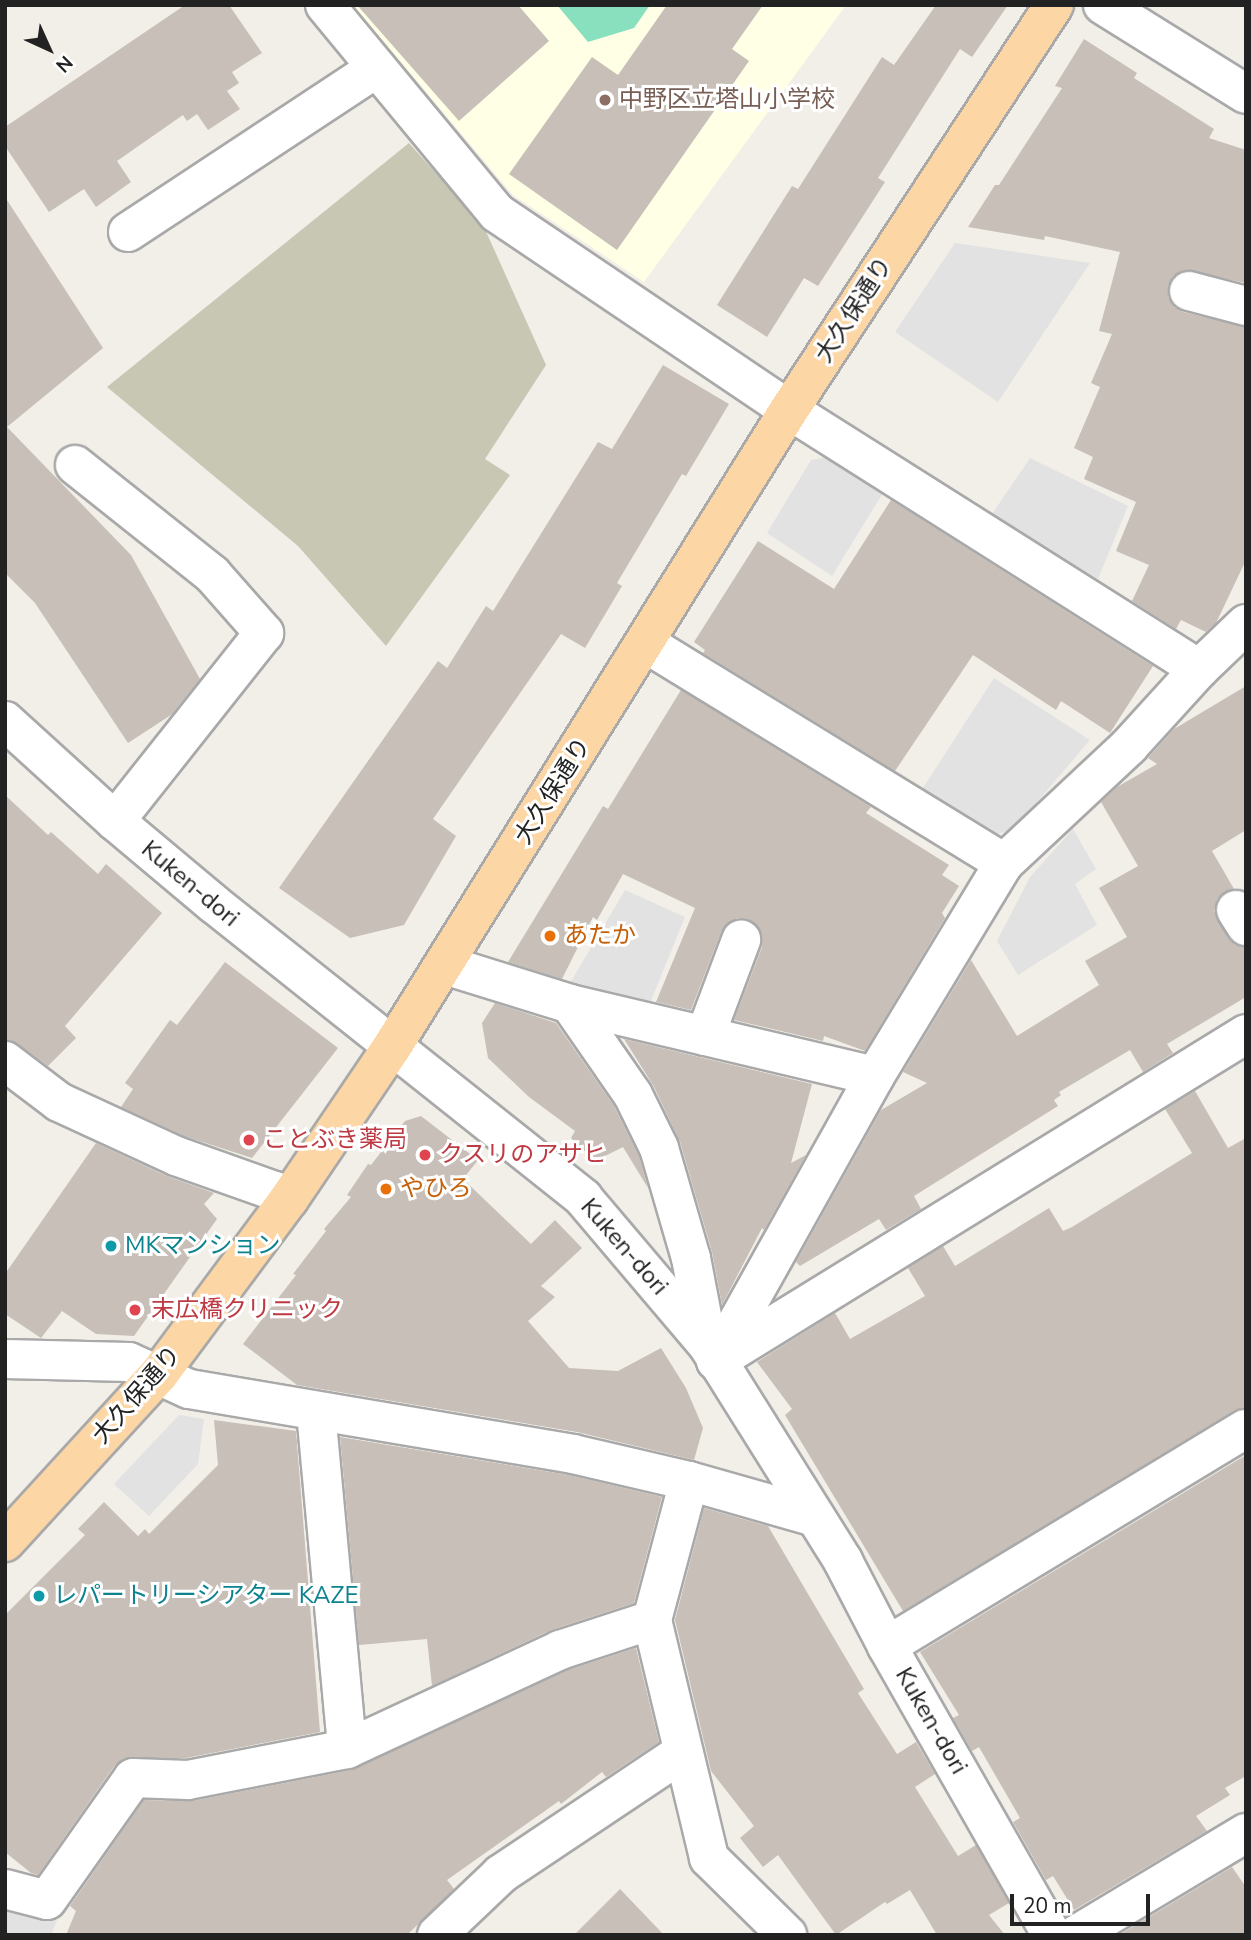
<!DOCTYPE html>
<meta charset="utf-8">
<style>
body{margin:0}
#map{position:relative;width:1251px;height:1940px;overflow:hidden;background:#f2efe9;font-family:"Nunito Sans","Noto Sans JP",sans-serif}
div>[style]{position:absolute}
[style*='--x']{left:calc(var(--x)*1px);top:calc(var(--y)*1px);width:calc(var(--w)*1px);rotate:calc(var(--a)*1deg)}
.education>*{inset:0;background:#ffffe5}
.construction>*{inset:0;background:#c7c7b4}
.pitch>*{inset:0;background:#88e0be}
.parking>*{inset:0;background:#e2e2e2}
.building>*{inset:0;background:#c7bfb8}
.roads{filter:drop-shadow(2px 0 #a9a9a9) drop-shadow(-2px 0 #a9a9a9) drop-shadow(0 2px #a9a9a9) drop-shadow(0 -2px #a9a9a9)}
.minor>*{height:38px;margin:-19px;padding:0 19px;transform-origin:19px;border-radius:19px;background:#fff}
.major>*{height:38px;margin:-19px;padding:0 19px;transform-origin:19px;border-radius:19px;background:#fcd6a4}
.dots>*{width:19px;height:19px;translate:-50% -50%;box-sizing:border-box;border:4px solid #fff;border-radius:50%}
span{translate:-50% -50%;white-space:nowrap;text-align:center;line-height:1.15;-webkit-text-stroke:6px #fff;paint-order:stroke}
.education-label{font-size:24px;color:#785e54}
.left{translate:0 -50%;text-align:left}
.street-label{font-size:24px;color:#222}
.food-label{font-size:24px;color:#c56008}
.health-label{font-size:24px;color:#be3a42}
.culture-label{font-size:24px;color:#0d838f}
.frame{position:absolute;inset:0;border:7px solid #222;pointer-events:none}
.north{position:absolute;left:14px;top:14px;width:70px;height:70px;-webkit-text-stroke:5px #fff;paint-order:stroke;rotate:135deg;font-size:19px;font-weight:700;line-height:28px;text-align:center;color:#222}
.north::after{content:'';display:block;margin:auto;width:24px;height:32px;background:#222;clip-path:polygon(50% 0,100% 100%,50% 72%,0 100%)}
.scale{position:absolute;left:1010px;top:1894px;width:140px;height:32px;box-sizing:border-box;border:4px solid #222;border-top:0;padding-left:9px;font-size:21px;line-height:24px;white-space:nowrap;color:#222;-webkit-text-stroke:5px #fff;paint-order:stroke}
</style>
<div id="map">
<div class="education">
<div style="clip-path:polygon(353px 5px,846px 5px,644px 282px,513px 195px)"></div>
</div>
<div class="construction">
<div style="clip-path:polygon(409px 143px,484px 227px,546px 365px,485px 459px,510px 475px,386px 646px,298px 546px,107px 387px)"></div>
</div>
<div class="pitch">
<div style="clip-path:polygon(557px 5px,650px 5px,634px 28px,588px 42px)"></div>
</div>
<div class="parking">
<div style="clip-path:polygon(955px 243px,1090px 263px,998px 402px,895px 332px)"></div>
<div style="clip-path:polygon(833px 456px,886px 488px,832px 576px,767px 533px,811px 460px)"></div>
<div style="clip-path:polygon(1030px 458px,1128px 506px,1098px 579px,988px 520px)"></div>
<div style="clip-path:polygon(994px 678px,1090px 740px,1014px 829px,994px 835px,921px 791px)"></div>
<div style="clip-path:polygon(1073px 829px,1096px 869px,1075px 884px,1097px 925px,1018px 975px,997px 941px,1030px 877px)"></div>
<div style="clip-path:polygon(625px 890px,685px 917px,650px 1003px,570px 983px)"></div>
<div style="clip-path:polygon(179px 1415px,204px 1419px,198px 1464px,149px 1516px,114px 1484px)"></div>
<div style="clip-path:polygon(5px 1904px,57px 1920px,51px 1935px,5px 1935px)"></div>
</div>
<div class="building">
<div style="clip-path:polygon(185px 5px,229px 5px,262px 53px,232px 72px,239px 83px,227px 91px,240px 109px,208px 130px,197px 114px,187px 121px,183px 115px,117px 161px,131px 182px,96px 207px,84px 189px,49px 212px,5px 146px,5px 127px)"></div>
<div style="clip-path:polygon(357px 5px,518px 5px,549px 41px,459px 121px)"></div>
<div style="clip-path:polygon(667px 5px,763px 5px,732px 49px,749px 61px,617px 250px,509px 174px,592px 57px,618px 75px)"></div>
<div style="clip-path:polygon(936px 5px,1008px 5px,972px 57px,960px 49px,878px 178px,885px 182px,818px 286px,804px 278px,767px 337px,717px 305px,792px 186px,798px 189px,882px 57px,894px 65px)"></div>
<div style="clip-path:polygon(1084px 39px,1137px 73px,1134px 78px,1214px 129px,1209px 138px,1246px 150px,1246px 283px,1184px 270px,1173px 276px,1168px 286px,1168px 297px,1174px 307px,1183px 312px,1246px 327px,1246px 560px,1216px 623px,1206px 632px,1181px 620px,1176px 629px,1132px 601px,1149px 565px,1116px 551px,1136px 502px,1084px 479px,1093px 457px,1074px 448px,1100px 387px,1091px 383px,1112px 334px,1099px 331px,1120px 252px,1045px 236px,1044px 240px,968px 227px,995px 185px,999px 185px,1062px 88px,1055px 86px)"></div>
<div style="clip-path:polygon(5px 197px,103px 348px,7px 427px,131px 555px,200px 679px,171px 715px,128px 743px,35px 603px,5px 573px)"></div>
<div style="clip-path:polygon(663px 365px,729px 404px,686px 476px,682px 474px,617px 583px,622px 586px,585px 648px,561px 634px,433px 819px,456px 836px,404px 925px,350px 938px,279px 888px,438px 661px,447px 668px,486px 606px,493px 611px,598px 442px,612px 449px)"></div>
<div style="clip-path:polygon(891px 500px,1153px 666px,1110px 733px,1061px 701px,1056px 710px,973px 655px,895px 771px,703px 653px,705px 650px,694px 642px,758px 541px,834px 589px)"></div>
<div style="clip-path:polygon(1246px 686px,1246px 830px,1212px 851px,1234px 889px,1217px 899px,1214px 911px,1228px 938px,1235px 945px,1246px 948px,1246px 997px,1167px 1044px,1173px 1053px,1143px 1072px,1130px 1050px,1059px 1092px,1061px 1095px,1054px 1100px,1058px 1106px,914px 1196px,921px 1209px,886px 1230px,879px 1219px,800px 1266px,796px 1262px,881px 1110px,927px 1083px,903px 1072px,971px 960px,1017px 1036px,1099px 985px,1085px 961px,1127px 937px,1099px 888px,1138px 866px,1101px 802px,1117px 787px,1157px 764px,1148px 758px,1174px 729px)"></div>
<div style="clip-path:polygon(681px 690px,871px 807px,866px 813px,949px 865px,942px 875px,959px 886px,942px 913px,945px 918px,865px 1051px,824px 1036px,823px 1041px,734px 1020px,762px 947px,762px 936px,758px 927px,748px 919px,738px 918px,728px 923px,721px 932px,691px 1010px,656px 1002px,695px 908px,623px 874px,597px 920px,593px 917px,562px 979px,508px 962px,603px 806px,608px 809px)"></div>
<div style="clip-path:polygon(5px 795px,48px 835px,51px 832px,98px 874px,106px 864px,162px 913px,65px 1026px,76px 1038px,48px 1066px,18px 1044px,5px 1040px)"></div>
<div style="clip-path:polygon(225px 962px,338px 1048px,252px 1158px,184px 1136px,121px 1107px,133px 1089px,125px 1083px,170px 1020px,177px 1025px)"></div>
<div style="clip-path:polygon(495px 1003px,556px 1023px,614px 1106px,639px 1156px,648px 1188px,623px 1147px,595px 1161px,571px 1138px,575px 1131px,529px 1097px,488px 1058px,482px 1023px)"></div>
<div style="clip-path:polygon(624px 1039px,812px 1084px,791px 1163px,806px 1155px,764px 1230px,762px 1228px,722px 1305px,712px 1252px,680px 1142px,653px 1085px)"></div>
<div style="clip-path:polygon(1195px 1091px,1228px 1148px,1246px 1138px,1246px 1407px,1235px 1410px,903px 1611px,785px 1415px,792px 1409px,757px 1362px,835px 1313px,850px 1339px,925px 1296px,908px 1268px,943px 1246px,955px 1266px,1049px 1208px,1063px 1231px,1072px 1227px,1192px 1153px,1165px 1109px)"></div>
<div style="clip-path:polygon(421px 1116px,478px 1160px,463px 1179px,531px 1244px,555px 1220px,582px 1248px,541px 1286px,555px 1297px,528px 1321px,569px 1368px,618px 1371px,661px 1348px,686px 1388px,703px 1428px,694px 1460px,577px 1432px,297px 1385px,243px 1344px,296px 1275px,293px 1274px,326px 1231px,324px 1229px,351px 1197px,347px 1195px,368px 1164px,371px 1165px,405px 1121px)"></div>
<div style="clip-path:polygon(96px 1143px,167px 1176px,214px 1193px,204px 1204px,217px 1219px,134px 1336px,96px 1334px,62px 1311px,41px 1338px,5px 1314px,5px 1274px)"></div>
<div style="clip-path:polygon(214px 1420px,296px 1431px,320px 1732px,186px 1758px,124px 1758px,115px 1765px,38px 1875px,31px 1873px,5px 1852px,5px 1615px,85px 1535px,78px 1529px,104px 1502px,138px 1536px,145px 1529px,149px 1534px,218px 1465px)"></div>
<div style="clip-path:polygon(340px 1437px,569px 1475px,662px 1497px,634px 1603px,551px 1630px,432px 1686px,427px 1639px,359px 1645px)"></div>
<div style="clip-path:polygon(1246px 1455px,1246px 1776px,1225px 1788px,1230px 1795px,1196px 1816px,1207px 1831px,1074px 1910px,1053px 1876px,1046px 1880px,1013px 1822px,1020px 1818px,979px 1747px,972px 1751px,953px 1718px,959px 1715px,920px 1652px)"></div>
<div style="clip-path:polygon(704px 1508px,768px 1526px,864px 1689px,858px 1693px,897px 1754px,916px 1742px,935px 1774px,915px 1787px,958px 1856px,976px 1845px,1009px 1903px,989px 1915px,1005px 1935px,937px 1935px,910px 1890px,887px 1904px,885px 1902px,836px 1935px,778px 1855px,763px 1867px,740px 1838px,754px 1826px,711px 1771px,675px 1620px)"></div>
<div style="clip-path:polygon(636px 1648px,659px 1742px,606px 1777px,602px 1772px,561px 1804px,559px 1801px,447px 1880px,454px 1889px,407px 1935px,66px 1935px,76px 1911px,70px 1906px,144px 1800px,192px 1801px,351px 1770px,568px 1670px)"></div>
<div style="clip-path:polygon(1232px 1867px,1246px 1887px,1246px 1935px,1119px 1935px)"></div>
<div style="clip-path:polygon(620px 1889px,664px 1935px,574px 1935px)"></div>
</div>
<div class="roads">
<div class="minor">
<div style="--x:325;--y:5;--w:270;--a:50.4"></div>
<div style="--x:497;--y:213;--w:352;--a:34"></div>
<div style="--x:789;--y:410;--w:485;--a:32.3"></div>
<div style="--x:1103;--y:5;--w:168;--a:31.9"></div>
<div style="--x:128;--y:232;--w:298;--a:-33.4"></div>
<div style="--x:1189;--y:291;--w:59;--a:14.7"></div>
<div style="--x:75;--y:465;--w:175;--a:38.5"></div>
<div style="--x:212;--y:574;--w:79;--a:48.6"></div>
<div style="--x:264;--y:633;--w:240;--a:128.4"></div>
<div style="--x:1246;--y:624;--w:65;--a:136.2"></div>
<div style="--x:1199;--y:669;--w:104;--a:132.3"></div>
<div style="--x:1129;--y:746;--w:171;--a:136.9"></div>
<div style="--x:1004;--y:863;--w:249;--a:121.2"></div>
<div style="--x:875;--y:1076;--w:326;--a:119.2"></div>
<div style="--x:716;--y:1361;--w:623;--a:-31.67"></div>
<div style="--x:645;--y:643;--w:421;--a:31.5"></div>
<div style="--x:5;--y:721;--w:149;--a:42.3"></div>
<div style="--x:115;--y:821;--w:129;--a:40"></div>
<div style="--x:214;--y:904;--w:472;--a:38.5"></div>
<div style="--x:583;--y:1198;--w:192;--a:49.7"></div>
<div style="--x:707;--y:1344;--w:256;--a:57.9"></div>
<div style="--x:843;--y:1561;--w:96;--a:62.6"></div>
<div style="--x:887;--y:1646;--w:333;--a:60.3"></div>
<div style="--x:1236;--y:910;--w:19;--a:58"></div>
<div style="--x:445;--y:965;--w:131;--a:17.3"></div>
<div style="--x:570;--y:1004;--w:313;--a:13.3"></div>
<div style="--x:570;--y:1004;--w:111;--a:55.3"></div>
<div style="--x:633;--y:1095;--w:59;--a:63.9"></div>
<div style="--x:659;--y:1148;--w:115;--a:73.8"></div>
<div style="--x:691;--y:1258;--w:86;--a:79.2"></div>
<div style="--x:705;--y:1036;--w:103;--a:-69.4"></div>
<div style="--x:5;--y:1061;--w:68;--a:37.2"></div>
<div style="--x:59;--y:1102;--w:129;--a:24.8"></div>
<div style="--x:176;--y:1156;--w:105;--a:19.5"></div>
<div style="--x:275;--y:1191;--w:16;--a:30"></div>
<div style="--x:5;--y:1359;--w:124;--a:1.4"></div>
<div style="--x:129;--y:1362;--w:66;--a:24.2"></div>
<div style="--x:189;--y:1389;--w:389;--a:9.6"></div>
<div style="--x:573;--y:1454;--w:119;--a:13.1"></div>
<div style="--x:689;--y:1481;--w:131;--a:15.9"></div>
<div style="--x:316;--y:1412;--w:338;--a:84.7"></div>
<div style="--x:689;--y:1481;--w:144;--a:104.9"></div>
<div style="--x:652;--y:1620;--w:245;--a:76.5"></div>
<div style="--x:709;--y:1858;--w:110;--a:44.6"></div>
<div style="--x:887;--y:1646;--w:419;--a:-31.2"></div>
<div style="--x:5;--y:1889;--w:43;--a:14.7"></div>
<div style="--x:47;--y:1900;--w:149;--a:-54.8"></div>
<div style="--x:133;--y:1778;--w:55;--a:2.1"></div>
<div style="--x:188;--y:1780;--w:162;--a:-11"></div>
<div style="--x:347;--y:1749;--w:235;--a:-24.9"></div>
<div style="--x:560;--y:1650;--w:97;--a:-18.1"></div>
<div style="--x:437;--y:1935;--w:88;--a:-43.6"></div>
<div style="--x:501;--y:1874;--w:219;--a:-33.8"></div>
<div style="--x:1076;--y:1935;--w:198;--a:-31"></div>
</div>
<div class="major">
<div style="--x:5;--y:1542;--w:228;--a:-47.5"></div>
<div style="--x:159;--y:1374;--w:218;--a:-53.4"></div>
<div style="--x:289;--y:1199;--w:184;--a:-55.9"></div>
<div style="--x:392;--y:1047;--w:751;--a:-58.07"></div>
<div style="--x:789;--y:410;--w:484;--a:-56.8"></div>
</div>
</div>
<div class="dots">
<div style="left:605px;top:100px;background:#8d6e63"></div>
<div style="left:550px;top:936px;background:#e8710a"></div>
<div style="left:249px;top:1140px;background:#e0444e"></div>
<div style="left:425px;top:1155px;background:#e0444e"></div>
<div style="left:386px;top:1189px;background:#e8710a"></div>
<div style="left:111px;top:1246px;background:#0f9aa8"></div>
<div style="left:135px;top:1310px;background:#e0444e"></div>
<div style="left:39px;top:1596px;background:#0f9aa8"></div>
</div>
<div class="education-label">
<span class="left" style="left:619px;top:100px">中野区立塔山小学校</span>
</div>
<div class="street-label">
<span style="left:854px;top:310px;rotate:-57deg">大久保通り</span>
<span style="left:553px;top:791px;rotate:-58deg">大久保通り</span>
<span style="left:190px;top:884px;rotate:40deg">Kuken-dori</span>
<span style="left:624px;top:1247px;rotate:49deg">Kuken-dori</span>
<span style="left:137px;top:1395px;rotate:-49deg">大久保通り</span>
<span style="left:931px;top:1721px;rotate:60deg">Kuken-dori</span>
</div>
<div class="food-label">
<span class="left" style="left:564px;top:936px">あたか</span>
<span class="left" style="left:400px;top:1189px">やひろ</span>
</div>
<div class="health-label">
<span class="left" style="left:263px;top:1140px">ことぶき薬局</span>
<span class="left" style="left:439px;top:1155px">クスリのアサヒ</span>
<span class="left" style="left:151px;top:1310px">末広橋クリニック</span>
</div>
<div class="culture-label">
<span class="left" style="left:125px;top:1246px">MKマンション</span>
<span class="left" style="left:53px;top:1596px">レパートリーシアター KAZE</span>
</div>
<div class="frame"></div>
<div class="north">N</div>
<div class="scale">20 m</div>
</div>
